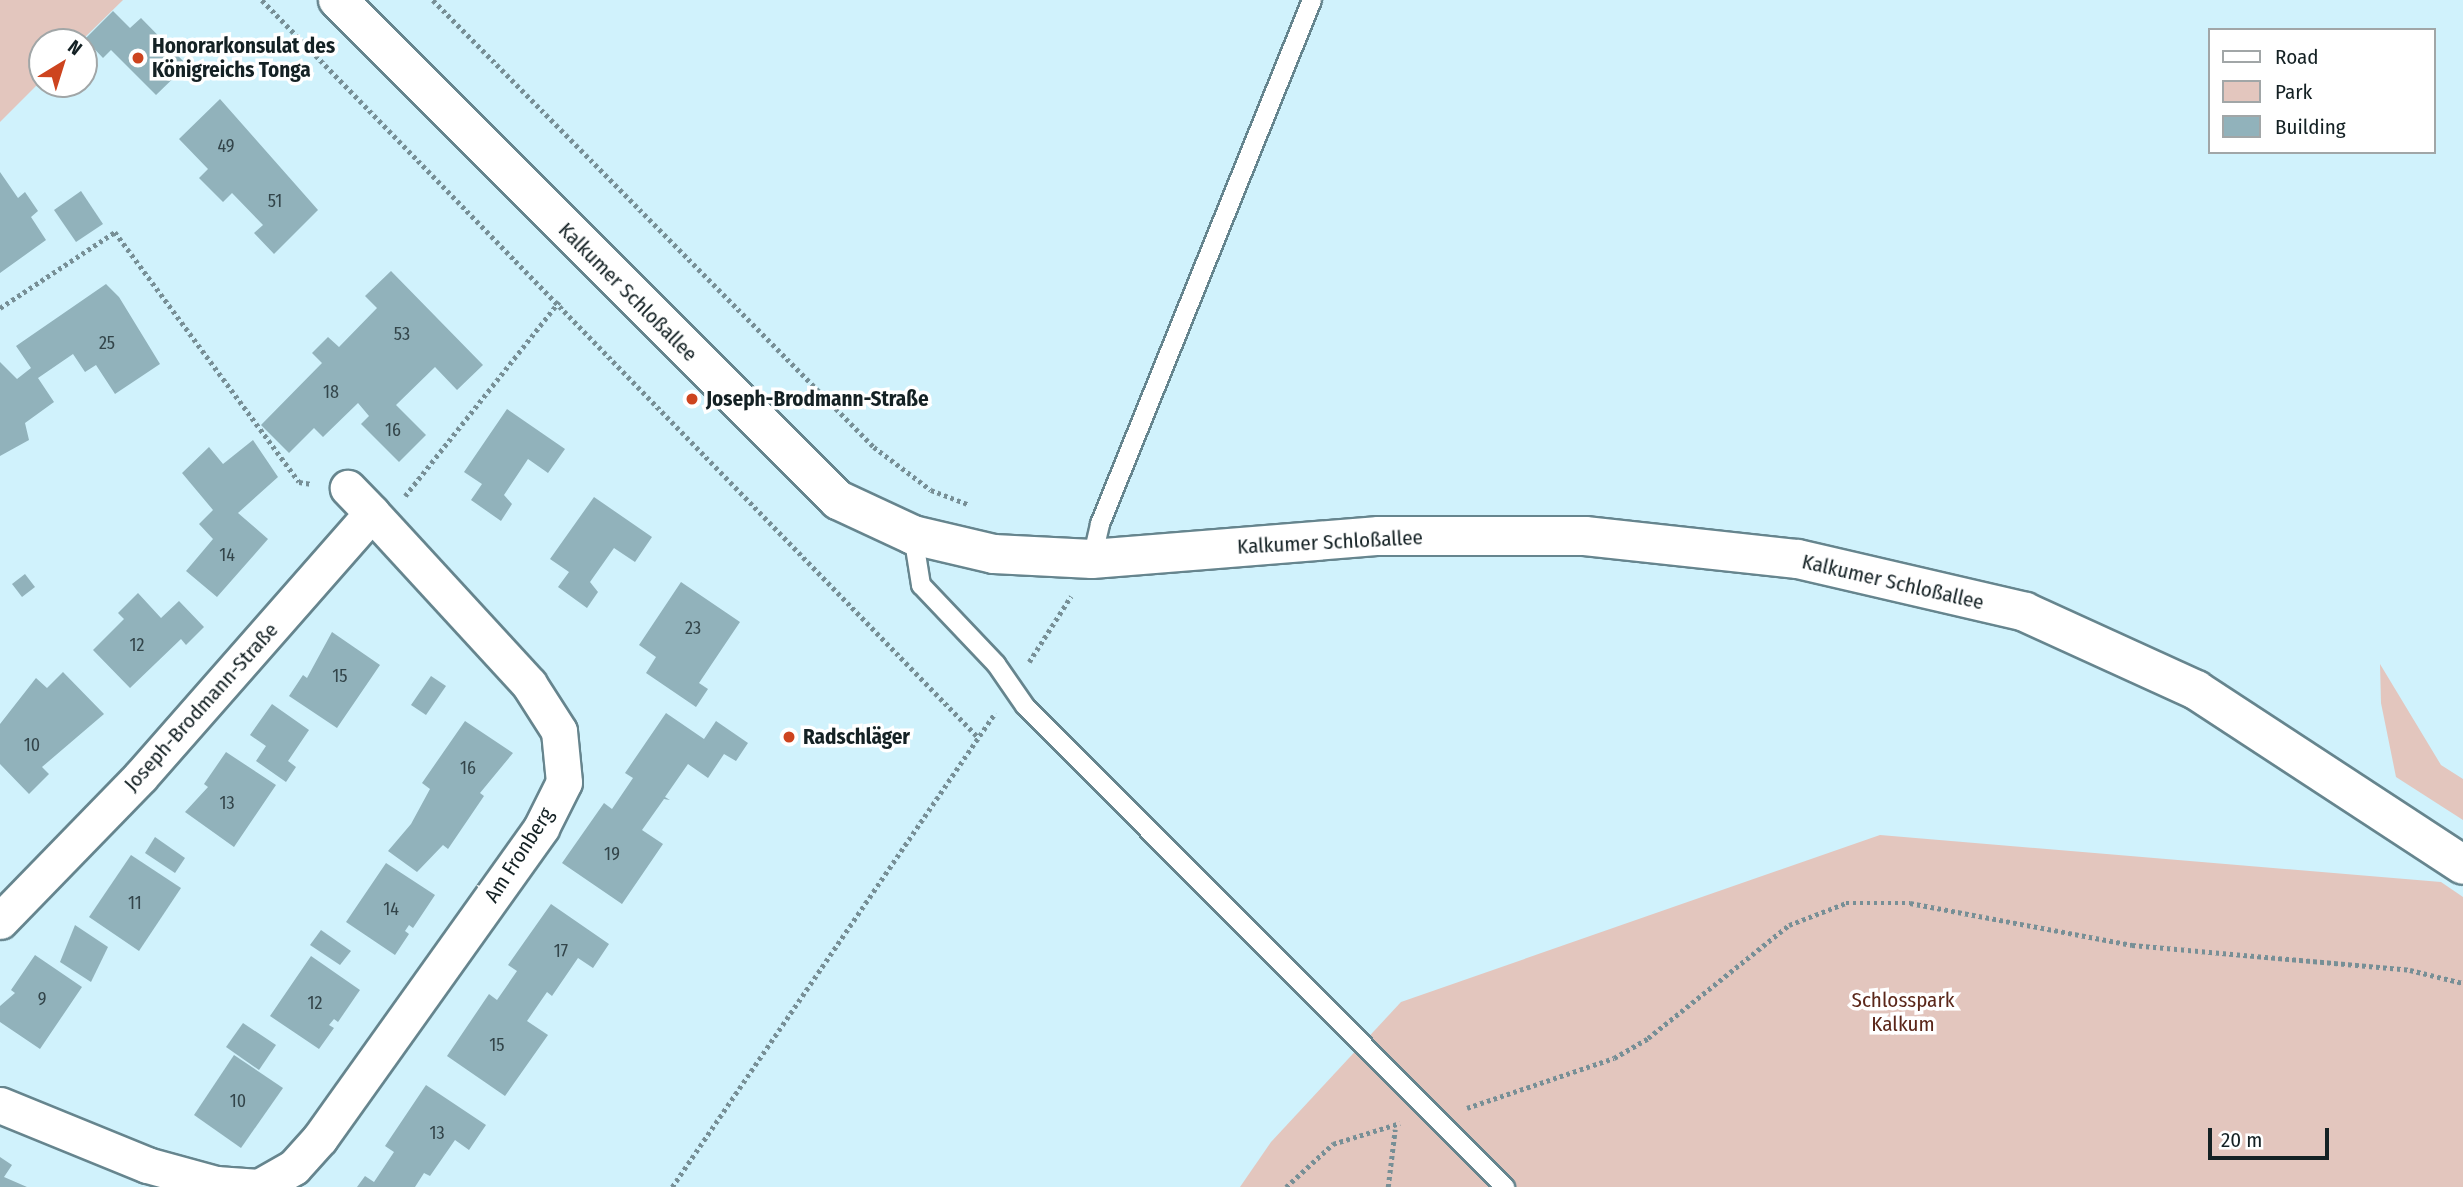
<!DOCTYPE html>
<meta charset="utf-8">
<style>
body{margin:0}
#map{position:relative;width:2463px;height:1187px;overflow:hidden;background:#d0f2fc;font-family:"Fira Sans Condensed",sans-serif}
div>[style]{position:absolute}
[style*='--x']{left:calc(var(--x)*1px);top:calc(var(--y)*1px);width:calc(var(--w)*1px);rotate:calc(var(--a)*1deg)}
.green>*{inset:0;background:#e3c6be}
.building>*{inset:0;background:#91b2bb}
.path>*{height:4.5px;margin-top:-2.25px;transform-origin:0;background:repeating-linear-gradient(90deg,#778f96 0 3.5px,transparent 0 7px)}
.roads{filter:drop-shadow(2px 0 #66858e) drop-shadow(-2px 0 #66858e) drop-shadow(0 2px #66858e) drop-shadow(0 -2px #66858e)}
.lane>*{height:18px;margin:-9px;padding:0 9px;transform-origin:9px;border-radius:9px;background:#fff}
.street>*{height:35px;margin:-17.5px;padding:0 17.5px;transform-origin:17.5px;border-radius:17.5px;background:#fff}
.secondary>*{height:38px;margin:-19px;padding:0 19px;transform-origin:19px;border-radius:19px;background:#fff}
.dots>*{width:19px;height:19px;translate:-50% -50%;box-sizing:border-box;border:4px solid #fff;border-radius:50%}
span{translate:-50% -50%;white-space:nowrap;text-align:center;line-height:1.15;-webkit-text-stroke:7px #fff;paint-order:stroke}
.number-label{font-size:18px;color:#33454a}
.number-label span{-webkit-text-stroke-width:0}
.poi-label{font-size:21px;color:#142124;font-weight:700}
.left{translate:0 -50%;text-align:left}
.street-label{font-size:21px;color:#142124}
.park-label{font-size:21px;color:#5b271a}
.legend{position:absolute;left:2208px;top:28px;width:228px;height:126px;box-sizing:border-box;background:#fff;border:2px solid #a1a6a7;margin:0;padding:9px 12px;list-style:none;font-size:21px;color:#142124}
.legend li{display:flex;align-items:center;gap:14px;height:35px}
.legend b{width:35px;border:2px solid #a1a6a7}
.north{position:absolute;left:28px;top:28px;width:70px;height:70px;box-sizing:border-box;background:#fff;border:2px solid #a1a6a7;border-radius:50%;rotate:38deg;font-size:19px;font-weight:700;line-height:28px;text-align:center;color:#142124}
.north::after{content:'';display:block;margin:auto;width:24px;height:32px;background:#cd441f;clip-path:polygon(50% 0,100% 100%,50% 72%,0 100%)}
.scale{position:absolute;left:2208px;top:1128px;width:121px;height:32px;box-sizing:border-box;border:4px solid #142124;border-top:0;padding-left:9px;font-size:21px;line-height:24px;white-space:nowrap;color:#142124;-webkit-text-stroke:5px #fff;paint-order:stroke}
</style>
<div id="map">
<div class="green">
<div style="clip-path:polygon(0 0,123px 0,80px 42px,42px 42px,42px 80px,0 122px)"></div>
<div style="clip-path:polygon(2380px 664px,2441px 765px,2463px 779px,2463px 820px,2396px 777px,2381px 703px)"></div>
<div style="clip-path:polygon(1880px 835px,2441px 882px,2463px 897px,2463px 1187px,1240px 1187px,1271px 1142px,1401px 1002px)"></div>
</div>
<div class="building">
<div style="clip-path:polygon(113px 11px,130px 28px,141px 18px,187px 65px,156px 95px,111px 50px,103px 58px,85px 39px)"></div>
<div style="clip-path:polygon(220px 99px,318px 210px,274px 254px,254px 233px,263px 225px,232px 193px,223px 202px,199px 178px,208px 169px,179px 139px)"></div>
<div style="clip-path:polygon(0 172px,18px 198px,25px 192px,38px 211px,31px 217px,46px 240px,0 273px)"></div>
<div style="clip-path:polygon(81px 191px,103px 224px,76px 242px,54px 210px)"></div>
<div style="clip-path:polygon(391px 271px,483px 365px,457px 390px,435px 367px,396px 405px,426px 435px,399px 462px,361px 424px,369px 416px,358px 403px,323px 437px,314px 428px,289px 453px,261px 425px,322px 363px,312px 353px,328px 337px,339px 347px,377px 308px,365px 296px)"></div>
<div style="clip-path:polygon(106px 284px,119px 297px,160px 364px,115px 394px,96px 365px,85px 372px,73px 354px,38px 378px,54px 402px,25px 423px,29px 440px,0 456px,0 362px,17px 379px,31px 368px,16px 346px)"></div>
<div style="clip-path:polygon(507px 409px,565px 449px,548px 473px,528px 459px,504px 495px,512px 504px,501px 521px,471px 500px,482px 484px,464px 472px)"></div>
<div style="clip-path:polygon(253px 440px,278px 477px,238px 513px,268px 539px,217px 597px,186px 571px,213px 539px,199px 524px,213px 510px,182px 473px,209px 447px,223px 464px)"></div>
<div style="clip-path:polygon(594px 497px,652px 537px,635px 562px,614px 548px,590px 582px,598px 592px,587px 608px,558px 587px,569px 572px,550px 559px)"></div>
<div style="clip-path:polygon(25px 574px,35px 587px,22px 597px,12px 584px)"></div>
<div style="clip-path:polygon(681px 582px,740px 622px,699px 683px,708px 689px,696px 707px,646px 673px,656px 657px,639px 645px)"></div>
<div style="clip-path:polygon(138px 593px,161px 618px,179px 601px,204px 627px,186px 645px,181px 639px,130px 688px,93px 650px,124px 619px,118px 613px)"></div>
<div style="clip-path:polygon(332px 632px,380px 665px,337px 728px,289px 696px,303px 675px,307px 678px)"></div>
<div style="clip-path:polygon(63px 672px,104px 714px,42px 767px,49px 774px,29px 794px,0 764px,0 724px,36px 678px,47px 688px)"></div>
<div style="clip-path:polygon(431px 676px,446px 686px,426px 715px,411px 705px)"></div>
<div style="clip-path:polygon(272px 704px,309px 730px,288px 761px,296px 767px,286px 782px,256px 761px,266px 746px,250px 735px)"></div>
<div style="clip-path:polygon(666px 713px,704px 739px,716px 721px,748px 743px,736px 761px,724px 754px,708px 778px,688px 764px,665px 797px,670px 800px,664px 799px,642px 830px,663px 844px,622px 904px,562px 863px,604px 803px,612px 809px,633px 778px,625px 773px)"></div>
<div style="clip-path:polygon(465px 721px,513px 753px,480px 793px,484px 796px,448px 849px,443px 845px,417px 872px,388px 851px,411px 824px,430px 789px,422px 783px)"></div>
<div style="clip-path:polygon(226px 752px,276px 785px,234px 847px,185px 812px,208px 787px,204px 784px)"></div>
<div style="clip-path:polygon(155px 837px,185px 858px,175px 873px,145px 853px)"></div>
<div style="clip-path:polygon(131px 855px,181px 888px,139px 951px,89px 917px)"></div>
<div style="clip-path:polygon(386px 863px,435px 895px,413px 928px,409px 925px,405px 931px,409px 934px,395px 955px,346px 922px)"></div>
<div style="clip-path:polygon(551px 904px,609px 944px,593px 968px,578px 958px,552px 996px,547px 992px,538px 1005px,527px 1021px,548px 1035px,505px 1096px,447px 1056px,489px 994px,497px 1000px,517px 971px,508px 965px)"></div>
<div style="clip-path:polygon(75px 925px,108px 947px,91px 982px,60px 962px)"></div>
<div style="clip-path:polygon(321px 930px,351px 951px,340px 965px,310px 945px)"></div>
<div style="clip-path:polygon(35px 955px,82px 987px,40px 1049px,0 1022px,0 1006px,15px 993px,11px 990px)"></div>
<div style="clip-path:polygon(311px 956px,360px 990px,338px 1022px,334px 1019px,329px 1025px,334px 1028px,319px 1049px,270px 1016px)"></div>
<div style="clip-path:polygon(243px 1023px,276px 1045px,259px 1070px,226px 1047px)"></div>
<div style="clip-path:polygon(234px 1055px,283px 1088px,241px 1148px,194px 1115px)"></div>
<div style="clip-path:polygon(426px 1085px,486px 1125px,469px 1150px,455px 1140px,430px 1176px,424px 1173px,415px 1187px,357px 1187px,365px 1176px,374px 1182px,394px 1152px,385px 1146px)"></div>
<div style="clip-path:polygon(0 1157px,12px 1165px,4px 1177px,27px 1187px,0 1187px)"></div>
</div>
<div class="path">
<div style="--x:262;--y:0;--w:1029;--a:45.83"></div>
<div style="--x:433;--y:0;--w:628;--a:45.39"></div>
<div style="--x:874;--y:447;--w:71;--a:37"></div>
<div style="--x:931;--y:490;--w:39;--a:21"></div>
<div style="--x:0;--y:308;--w:138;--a:-33.5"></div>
<div style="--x:115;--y:232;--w:310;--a:53.6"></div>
<div style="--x:299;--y:482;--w:13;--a:9"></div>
<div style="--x:405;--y:496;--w:248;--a:-51.6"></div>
<div style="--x:1029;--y:662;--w:78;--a:-57.5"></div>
<div style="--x:1467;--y:1108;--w:155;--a:-18.8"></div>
<div style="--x:1614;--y:1058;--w:39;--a:-30"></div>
<div style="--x:1648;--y:1038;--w:181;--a:-38.7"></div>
<div style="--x:1789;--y:925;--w:61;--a:-21.1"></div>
<div style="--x:1846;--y:903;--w:64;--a:0"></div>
<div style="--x:1910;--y:903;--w:226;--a:10.7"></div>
<div style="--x:2132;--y:945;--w:279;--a:5.1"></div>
<div style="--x:2410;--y:970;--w:55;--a:13.8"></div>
<div style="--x:672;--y:1187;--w:574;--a:-55.73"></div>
<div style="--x:1286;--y:1187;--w:64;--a:-42.5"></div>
<div style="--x:1333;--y:1144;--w:70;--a:-17.4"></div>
<div style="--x:1388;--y:1187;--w:58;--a:-83.1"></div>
</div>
<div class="roads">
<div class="lane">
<div style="--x:913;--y:535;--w:51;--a:80.9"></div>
<div style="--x:921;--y:585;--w:109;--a:46.5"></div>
<div style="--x:996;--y:664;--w:51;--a:55.4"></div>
<div style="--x:1025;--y:706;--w:680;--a:45.06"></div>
<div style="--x:1092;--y:559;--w:36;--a:-77"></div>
<div style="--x:1100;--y:524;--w:565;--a:-67.97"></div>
</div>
<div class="street">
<div style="--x:0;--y:921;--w:201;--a:-45.8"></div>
<div style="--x:140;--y:777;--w:351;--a:-48.7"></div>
<div style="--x:372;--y:513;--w:35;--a:-134"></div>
<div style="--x:0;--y:1105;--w:159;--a:22.2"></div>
<div style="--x:147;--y:1165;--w:72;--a:15.4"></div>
<div style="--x:216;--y:1184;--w:39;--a:4"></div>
<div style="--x:259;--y:1187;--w:40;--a:-29.7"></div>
<div style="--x:294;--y:1167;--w:39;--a:-48"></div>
<div style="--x:320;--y:1138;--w:381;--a:-54.5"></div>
<div style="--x:541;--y:828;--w:51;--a:-63.4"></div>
<div style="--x:564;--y:782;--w:51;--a:-95.6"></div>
<div style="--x:559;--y:731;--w:56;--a:-122.6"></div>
<div style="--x:529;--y:684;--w:232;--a:-132.6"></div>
</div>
<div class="secondary">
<div style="--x:338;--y:0;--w:707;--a:45"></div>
<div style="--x:838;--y:500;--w:83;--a:25"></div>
<div style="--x:913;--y:535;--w:83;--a:13.2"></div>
<div style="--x:994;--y:554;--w:98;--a:2.9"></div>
<div style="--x:1092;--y:559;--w:288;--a:-4.6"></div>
<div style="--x:1379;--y:536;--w:206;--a:0"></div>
<div style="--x:1585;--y:536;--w:214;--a:6.2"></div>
<div style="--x:1798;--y:559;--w:233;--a:13.1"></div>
<div style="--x:2025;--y:612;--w:188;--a:24.5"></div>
<div style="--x:2196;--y:690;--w:319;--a:33.2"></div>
</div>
</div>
<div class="dots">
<div style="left:138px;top:58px;background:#cd441f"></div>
<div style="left:692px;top:399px;background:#cd441f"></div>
<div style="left:789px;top:737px;background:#cd441f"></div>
</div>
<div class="number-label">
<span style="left:226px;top:146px">49</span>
<span style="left:275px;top:201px">51</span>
<span style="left:402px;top:334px">53</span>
<span style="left:107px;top:343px">25</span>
<span style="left:331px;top:392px">18</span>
<span style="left:393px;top:430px">16</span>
<span style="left:227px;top:555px">14</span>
<span style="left:693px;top:628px">23</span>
<span style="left:137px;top:645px">12</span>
<span style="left:340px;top:676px">15</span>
<span style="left:32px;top:745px">10</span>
<span style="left:468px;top:768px">16</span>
<span style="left:227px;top:803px">13</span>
<span style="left:612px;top:854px">19</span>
<span style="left:135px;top:903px">11</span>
<span style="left:391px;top:909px">14</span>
<span style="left:561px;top:951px">17</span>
<span style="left:42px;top:999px">9</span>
<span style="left:315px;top:1003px">12</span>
<span style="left:497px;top:1045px">15</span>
<span style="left:238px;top:1101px">10</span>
<span style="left:437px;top:1133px">13</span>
</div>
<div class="poi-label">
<span class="left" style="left:152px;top:58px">Honorarkonsulat des<br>Königreichs Tonga</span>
<span class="left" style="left:706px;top:399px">Joseph-Brodmann-Straße</span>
<span class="left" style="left:803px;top:737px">Radschläger</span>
</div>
<div class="street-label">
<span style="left:628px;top:292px;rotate:45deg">Kalkumer Schloßallee</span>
<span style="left:1330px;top:542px;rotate:-3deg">Kalkumer Schloßallee</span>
<span style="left:1893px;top:582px;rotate:13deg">Kalkumer Schloßallee</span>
<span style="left:201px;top:707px;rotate:-48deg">Joseph-Brodmann-Straße</span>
<span style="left:519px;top:855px;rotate:-57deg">Am Fronberg</span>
</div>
<div class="park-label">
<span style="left:1903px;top:1012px">Schlosspark<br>Kalkum</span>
</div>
<ul class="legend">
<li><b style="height:9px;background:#fff"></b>Road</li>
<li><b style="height:19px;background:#e3c6be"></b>Park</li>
<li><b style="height:19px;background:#91b2bb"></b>Building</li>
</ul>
<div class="north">N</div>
<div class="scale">20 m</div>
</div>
